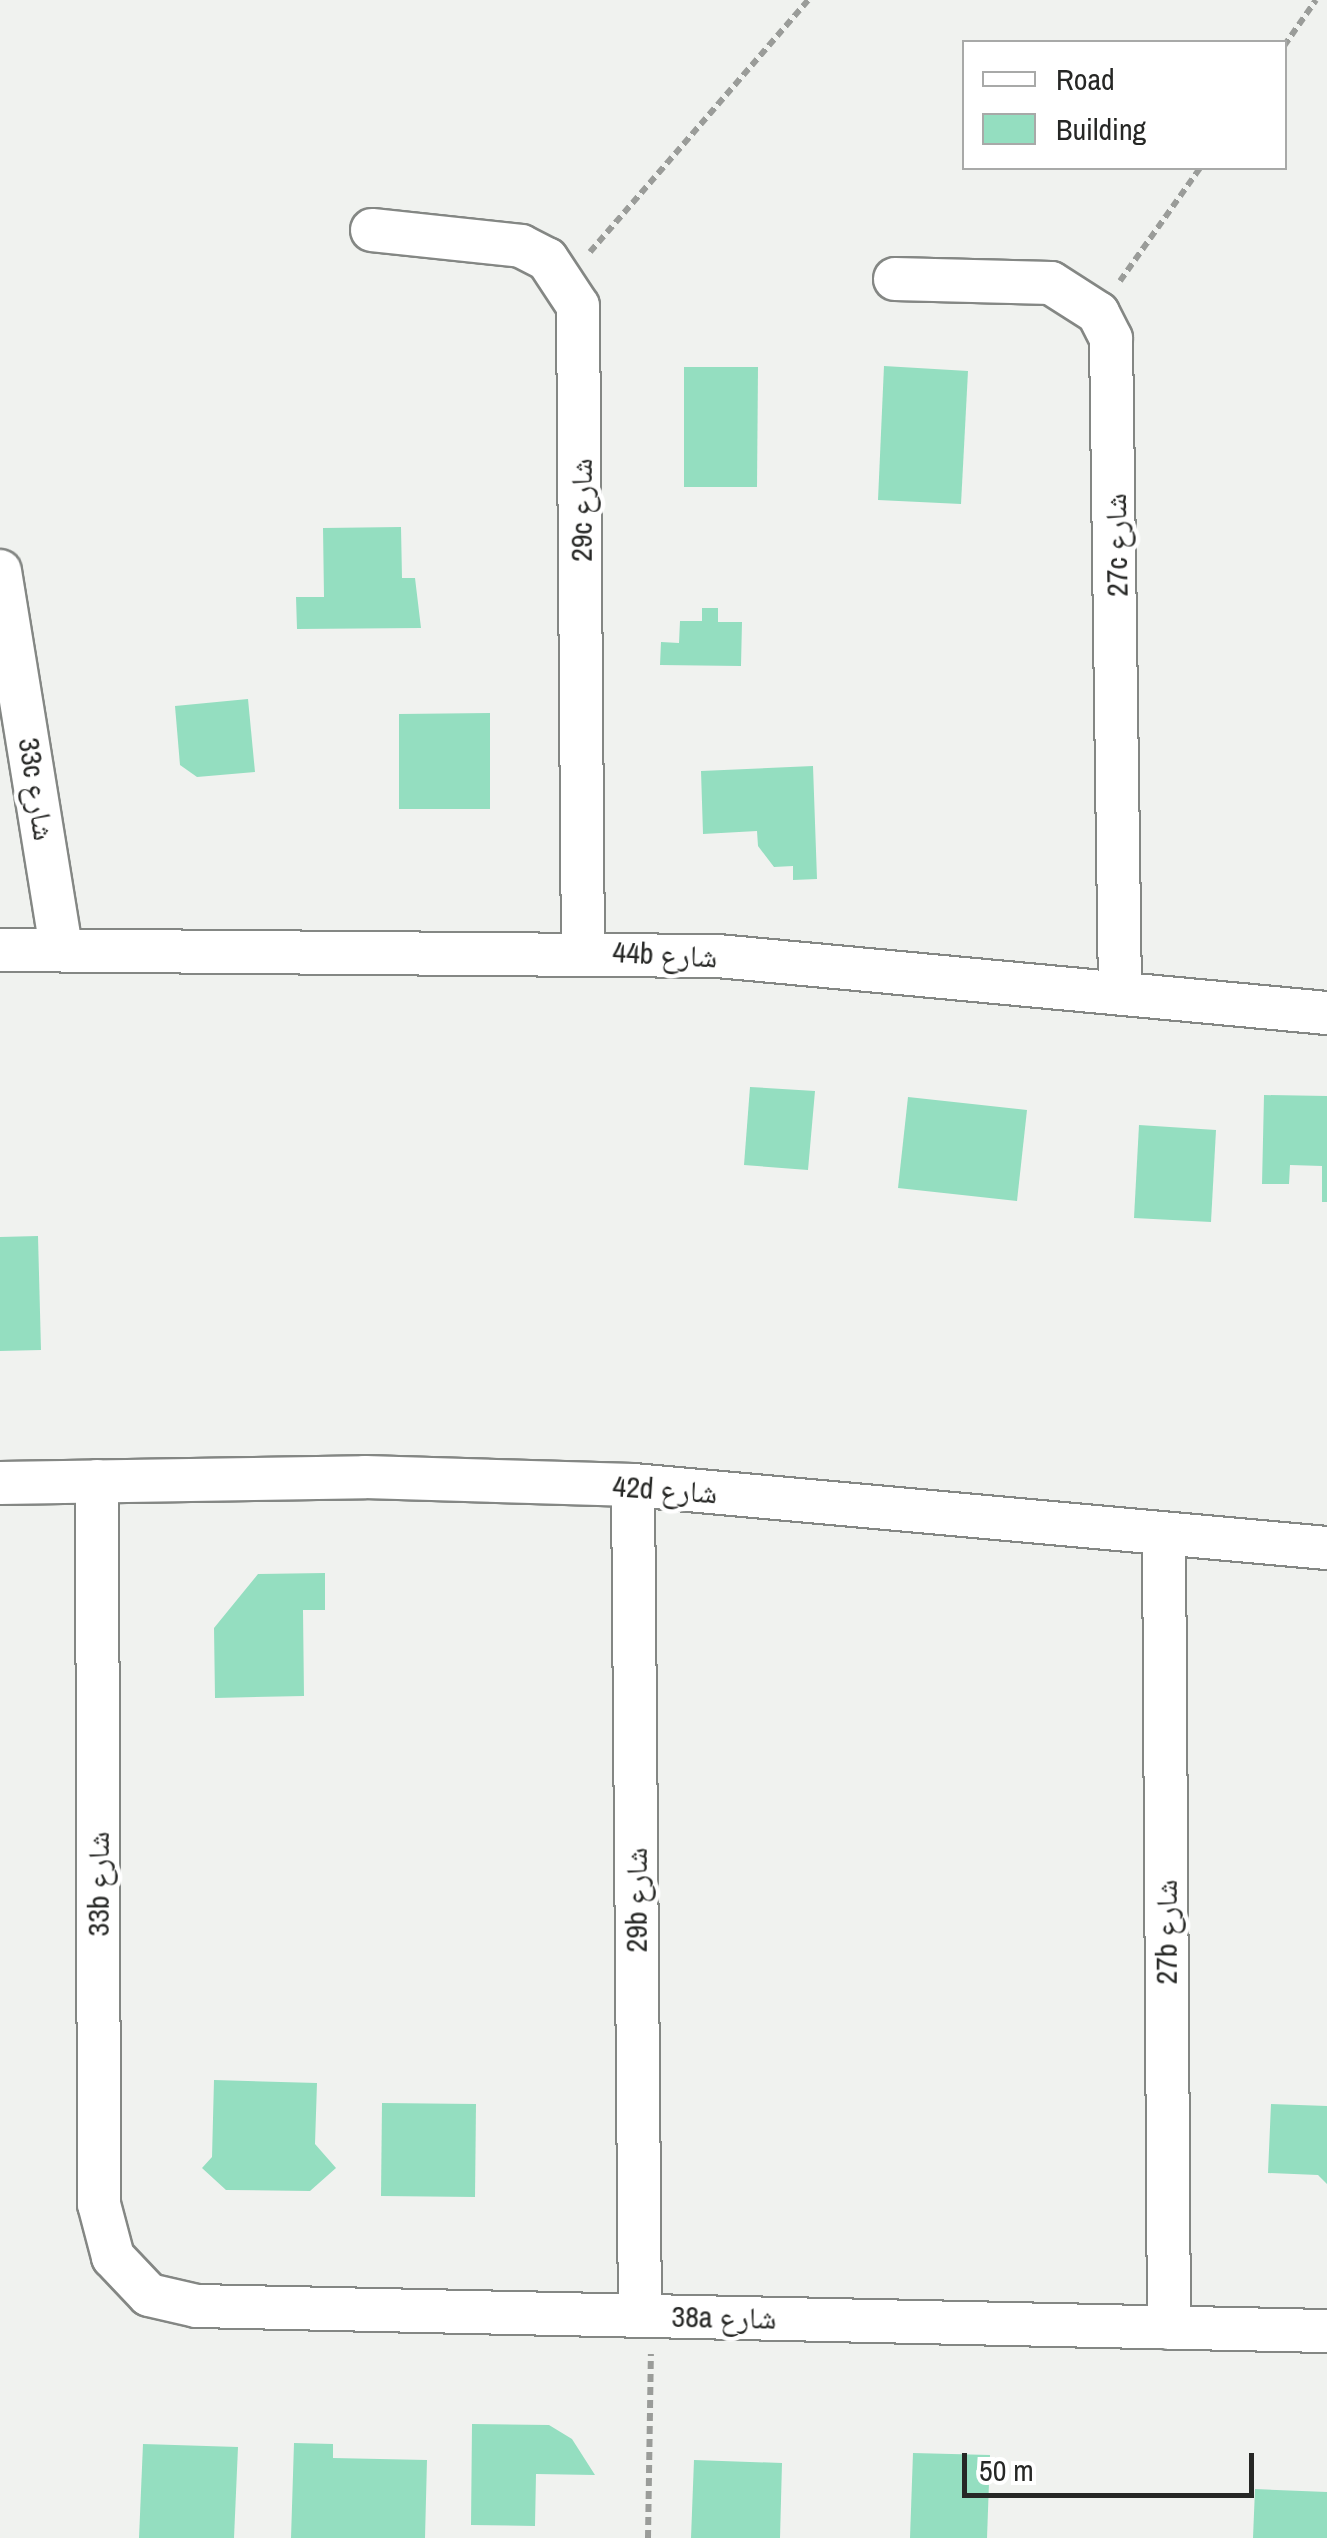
<!DOCTYPE html>
<meta charset="utf-8">
<style>
body{margin:0}
#map{position:relative;width:1327px;height:2538px;overflow:hidden;background:#f0f2ef;font-family:"Archivo Narrow","Noto Naskh Arabic",sans-serif}
div>[style]{position:absolute}
[style*='--x']{left:calc(var(--x)*1px);top:calc(var(--y)*1px);width:calc(var(--w)*1px);rotate:calc(var(--a)*1deg)}
.building>*{inset:0;background:#94dec0}
.path>*{height:6px;margin-top:-3px;transform-origin:0;background:repeating-linear-gradient(90deg,#9a9c99 0 8px,transparent 0 13px)}
.roads{filter:drop-shadow(2px 0 #848784) drop-shadow(-2px 0 #848784) drop-shadow(0 2px #848784) drop-shadow(0 -2px #848784)}
.minor>*{height:42px;margin:-21px;padding:0 21px;transform-origin:21px;border-radius:21px;background:#fff}
span{translate:-50% -50%;white-space:nowrap;text-align:center;line-height:1.15;-webkit-text-stroke:9px #fff;paint-order:stroke}
.street-label{font-size:30px;color:#262725}
.legend{position:absolute;left:962px;top:40px;width:325px;height:130px;box-sizing:border-box;background:#fff;border:2px solid #a8a9a8;margin:0;padding:12px 18px;list-style:none;font-size:30px;color:#262725}
.legend li{display:flex;align-items:center;gap:20px;height:50px}
.legend b{width:50px;border:2px solid #a8a9a8}
.scale{position:absolute;left:962px;top:2453px;width:292px;height:45px;box-sizing:border-box;border:5px solid #262725;border-top:0;padding-left:12px;font-size:30px;line-height:35px;white-space:nowrap;color:#262725;-webkit-text-stroke:8px #fff;paint-order:stroke}
</style>
<div id="map">
<div class="building">
<div style="clip-path:polygon(884px 366px,968px 371px,961px 504px,878px 500px)"></div>
<div style="clip-path:polygon(684px 367px,758px 367px,757px 487px,684px 487px)"></div>
<div style="clip-path:polygon(401px 527px,402px 578px,415px 578px,421px 628px,297px 629px,296px 597px,324px 597px,323px 528px)"></div>
<div style="clip-path:polygon(702px 608px,718px 608px,718px 622px,742px 622px,741px 666px,660px 665px,661px 642px,679px 643px,680px 621px,702px 621px)"></div>
<div style="clip-path:polygon(248px 699px,255px 772px,197px 777px,180px 765px,175px 706px)"></div>
<div style="clip-path:polygon(490px 713px,490px 809px,399px 809px,399px 714px)"></div>
<div style="clip-path:polygon(813px 766px,817px 879px,793px 880px,793px 866px,774px 867px,758px 846px,757px 831px,703px 834px,701px 771px)"></div>
<div style="clip-path:polygon(750px 1087px,815px 1091px,808px 1170px,744px 1165px)"></div>
<div style="clip-path:polygon(1264px 1095px,1327px 1096px,1327px 1202px,1322px 1202px,1322px 1166px,1290px 1165px,1289px 1184px,1262px 1184px)"></div>
<div style="clip-path:polygon(908px 1097px,1027px 1110px,1017px 1201px,898px 1188px)"></div>
<div style="clip-path:polygon(1139px 1125px,1216px 1130px,1211px 1222px,1134px 1218px)"></div>
<div style="clip-path:polygon(38px 1236px,41px 1350px,0 1351px,0 1237px)"></div>
<div style="clip-path:polygon(325px 1573px,325px 1610px,303px 1610px,304px 1696px,215px 1698px,214px 1628px,258px 1574px)"></div>
<div style="clip-path:polygon(214px 2080px,317px 2083px,315px 2144px,336px 2168px,310px 2191px,226px 2190px,202px 2168px,212px 2157px)"></div>
<div style="clip-path:polygon(382px 2103px,476px 2104px,475px 2197px,381px 2196px)"></div>
<div style="clip-path:polygon(1271px 2104px,1327px 2106px,1327px 2184px,1318px 2175px,1268px 2173px)"></div>
<div style="clip-path:polygon(472px 2424px,549px 2425px,572px 2439px,595px 2475px,536px 2474px,535px 2526px,471px 2525px)"></div>
<div style="clip-path:polygon(294px 2443px,333px 2444px,333px 2458px,427px 2460px,425px 2538px,291px 2538px)"></div>
<div style="clip-path:polygon(143px 2444px,238px 2447px,234px 2538px,139px 2538px)"></div>
<div style="clip-path:polygon(913px 2453px,990px 2455px,987px 2538px,910px 2538px)"></div>
<div style="clip-path:polygon(694px 2460px,782px 2463px,780px 2538px,691px 2538px)"></div>
<div style="clip-path:polygon(1255px 2489px,1327px 2492px,1327px 2538px,1253px 2538px)"></div>
</div>
<div class="path">
<div style="--x:1284;--y:46;--w:56;--a:-55.2"></div>
<div style="--x:590;--y:252;--w:333;--a:-49.1"></div>
<div style="--x:1120;--y:281;--w:138;--a:-54.7"></div>
<div style="--x:648;--y:2538;--w:184;--a:-89.1"></div>
</div>
<div class="roads">
<div class="minor">
<div style="--x:372;--y:230;--w:150;--a:6.1"></div>
<div style="--x:521;--y:246;--w:29;--a:27"></div>
<div style="--x:547;--y:259;--w:56;--a:56.6"></div>
<div style="--x:578;--y:306;--w:644;--a:89.56"></div>
<div style="--x:895;--y:279;--w:156;--a:1.5"></div>
<div style="--x:1051;--y:283;--w:56;--a:32.6"></div>
<div style="--x:1098;--y:313;--w:29;--a:63"></div>
<div style="--x:1111;--y:339;--w:654;--a:89.21"></div>
<div style="--x:0;--y:571;--w:383;--a:80.8"></div>
<div style="--x:0;--y:950;--w:718;--a:0.48"></div>
<div style="--x:718;--y:956;--w:612;--a:5.35"></div>
<div style="--x:97;--y:1481;--w:723;--a:89.84"></div>
<div style="--x:99;--y:2204;--w:55;--a:75.2"></div>
<div style="--x:113;--y:2257;--w:52;--a:46.5"></div>
<div style="--x:149;--y:2295;--w:49;--a:12.9"></div>
<div style="--x:197;--y:2306;--w:1130;--a:1.27"></div>
<div style="--x:0;--y:1483;--w:365;--a:-0.9"></div>
<div style="--x:365;--y:1477;--w:268;--a:1.7"></div>
<div style="--x:633;--y:1485;--w:697;--a:5.19"></div>
<div style="--x:633;--y:1485;--w:830;--a:89.52"></div>
<div style="--x:1164;--y:1536;--w:792;--a:89.64"></div>
</div>
</div>
<div class="street-label">
<span style="left:581px;top:510px;rotate:-90deg">29c شارع</span>
<span style="left:1116px;top:545px;rotate:-91deg">27c شارع</span>
<span style="left:37px;top:789px;rotate:81deg">33c شارع</span>
<span style="left:665px;top:954px;rotate:3deg">44b شارع</span>
<span style="left:665px;top:1489px;rotate:4deg">42d شارع</span>
<span style="left:98px;top:1884px;rotate:-90deg">33b شارع</span>
<span style="left:636px;top:1900px;rotate:-90deg">29b شارع</span>
<span style="left:1166px;top:1932px;rotate:-90deg">27b شارع</span>
<span style="left:724px;top:2317px;rotate:1deg">38a شارع</span>
</div>
<ul class="legend">
<li><b style="height:12px;background:#fff"></b>Road</li>
<li><b style="height:28px;background:#94dec0"></b>Building</li>
</ul>
<div class="scale">50 m</div>
</div>
